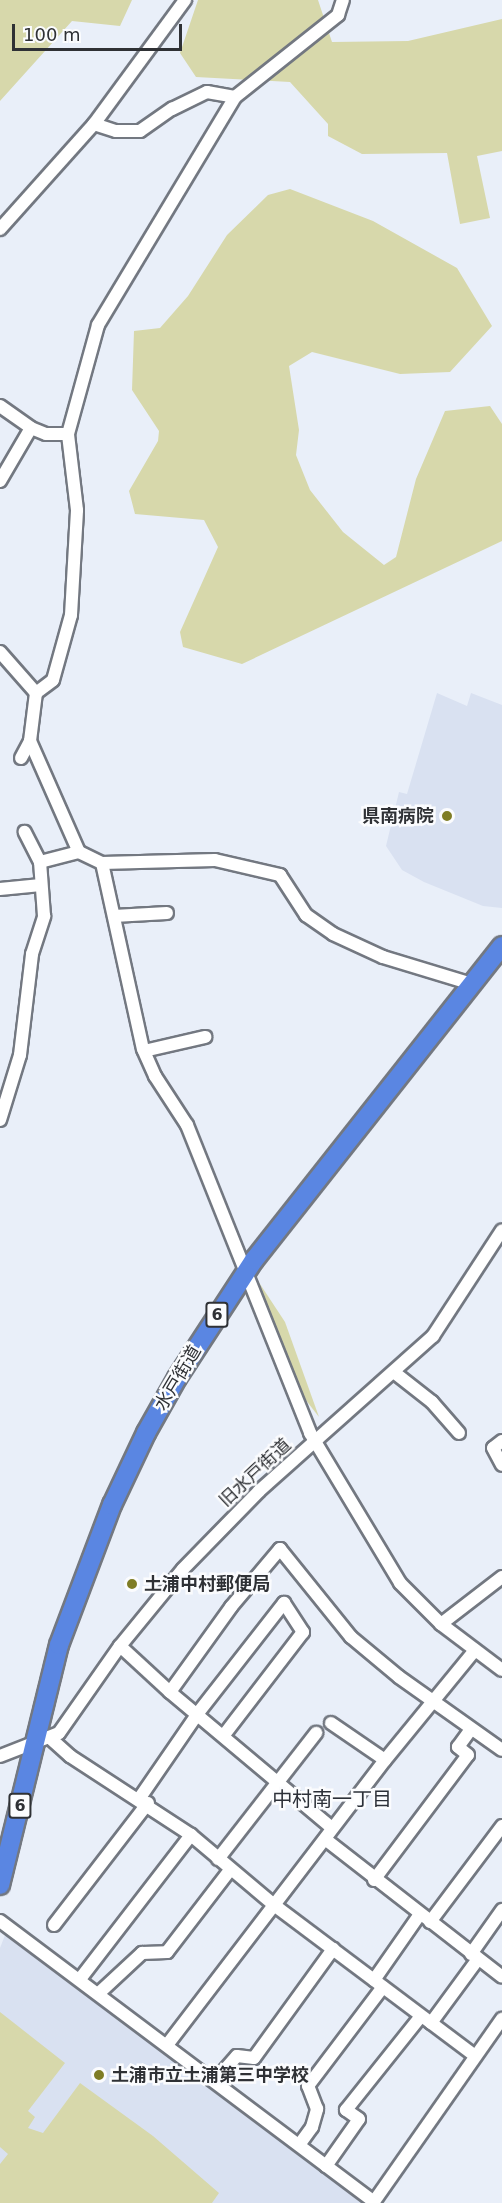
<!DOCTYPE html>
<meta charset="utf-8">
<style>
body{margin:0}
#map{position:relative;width:502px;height:2203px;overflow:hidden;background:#e9eff9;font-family:"DejaVu Sans","Noto Sans JP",sans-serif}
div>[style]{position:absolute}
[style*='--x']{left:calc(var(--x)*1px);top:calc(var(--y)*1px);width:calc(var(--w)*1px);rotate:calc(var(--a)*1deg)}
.built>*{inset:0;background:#d9e1f1}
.green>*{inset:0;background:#d7d8ab}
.roads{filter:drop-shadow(2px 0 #737881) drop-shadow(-2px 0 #737881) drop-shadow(0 2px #737881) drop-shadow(0 -2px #737881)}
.minor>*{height:12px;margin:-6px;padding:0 6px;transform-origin:6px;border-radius:6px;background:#fff}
.highway>*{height:18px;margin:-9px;padding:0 9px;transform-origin:9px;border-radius:9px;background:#5a86e2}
.dots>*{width:16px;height:16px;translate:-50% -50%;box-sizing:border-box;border:3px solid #fbfcfe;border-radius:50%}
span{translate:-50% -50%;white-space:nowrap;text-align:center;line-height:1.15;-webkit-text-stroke:5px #fbfcfe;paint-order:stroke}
.shield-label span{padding:2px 4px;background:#fbfcfe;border:2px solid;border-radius:4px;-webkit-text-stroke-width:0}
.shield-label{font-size:16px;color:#2f3135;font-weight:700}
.poi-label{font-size:18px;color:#2f3135;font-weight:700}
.right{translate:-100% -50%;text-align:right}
.left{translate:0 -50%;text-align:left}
.street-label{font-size:18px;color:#2f3135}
.neighbourhood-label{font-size:20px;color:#2c3038}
.scale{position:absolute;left:12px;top:24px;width:170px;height:27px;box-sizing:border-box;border:3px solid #2f3135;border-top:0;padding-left:8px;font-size:18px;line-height:21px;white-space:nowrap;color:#2f3135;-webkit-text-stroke:4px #fbfcfe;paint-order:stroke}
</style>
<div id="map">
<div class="built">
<div style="clip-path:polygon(437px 693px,467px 706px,471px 693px,502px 705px,502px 908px,483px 906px,424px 882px,402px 870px,386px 846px,399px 792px,407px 794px)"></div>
<div style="clip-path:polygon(7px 1930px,365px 2202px,365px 2203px,0 2203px,0 1948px)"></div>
</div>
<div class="green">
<div style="clip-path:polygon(0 0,132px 0,120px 26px,72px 21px,0 101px)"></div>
<div style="clip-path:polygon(198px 0,318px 0,332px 42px,408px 41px,502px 19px,502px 151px,477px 156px,490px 218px,460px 224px,447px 153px,362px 154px,328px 136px,328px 124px,290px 82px,196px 77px,180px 53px)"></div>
<div style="clip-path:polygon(290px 189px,373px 221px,457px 268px,492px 326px,450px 372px,400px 374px,312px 352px,289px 366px,299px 430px,296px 455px,310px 490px,343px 532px,384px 565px,396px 557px,416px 479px,445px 411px,490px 406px,502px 424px,502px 541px,242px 664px,183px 647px,180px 632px,218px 547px,204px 520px,135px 514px,129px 491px,158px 441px,159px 431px,132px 390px,134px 331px,160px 328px,188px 296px,227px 235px,268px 195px)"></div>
<div style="clip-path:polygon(258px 1281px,285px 1322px,319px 1417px,298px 1390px)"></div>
<div style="clip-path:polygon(0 2012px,65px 2063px,28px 2111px,35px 2117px,28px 2128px,43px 2133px,80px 2083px,153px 2136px,219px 2193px,212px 2203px,0 2203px,0 2164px,8px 2154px,0 2147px)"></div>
</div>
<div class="roads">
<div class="minor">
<div style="--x:94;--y:124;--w:23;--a:18"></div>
<div style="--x:116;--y:131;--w:24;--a:0"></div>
<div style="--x:140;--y:131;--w:39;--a:-35"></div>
<div style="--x:172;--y:109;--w:39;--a:-26"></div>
<div style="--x:207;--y:92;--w:28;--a:10"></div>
<div style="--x:0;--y:229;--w:141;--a:-48.2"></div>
<div style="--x:94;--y:124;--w:154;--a:-53.7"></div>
<div style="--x:0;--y:406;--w:38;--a:35"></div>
<div style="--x:31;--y:428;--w:16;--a:22"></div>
<div style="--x:46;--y:434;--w:22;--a:0"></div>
<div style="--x:0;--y:481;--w:61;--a:-59.7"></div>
<div style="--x:0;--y:652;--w:55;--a:48.7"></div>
<div style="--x:30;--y:741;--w:121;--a:66.2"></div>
<div style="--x:79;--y:852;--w:25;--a:26"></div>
<div style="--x:102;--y:863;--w:190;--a:77.6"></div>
<div style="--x:143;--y:1049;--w:30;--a:66"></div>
<div style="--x:155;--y:1076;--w:59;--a:56.9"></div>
<div style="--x:187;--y:1125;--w:332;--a:68.2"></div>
<div style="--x:310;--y:1433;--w:175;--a:59"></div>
<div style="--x:400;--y:1583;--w:58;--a:45"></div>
<div style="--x:441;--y:1624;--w:76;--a:37"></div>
<div style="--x:21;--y:758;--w:19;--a:-62"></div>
<div style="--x:30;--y:741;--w:48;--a:-82.9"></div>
<div style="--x:36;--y:693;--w:21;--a:-37"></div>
<div style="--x:53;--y:680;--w:67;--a:-74.5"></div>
<div style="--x:71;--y:615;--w:105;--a:-86.7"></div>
<div style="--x:77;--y:510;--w:77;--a:-96.8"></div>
<div style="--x:68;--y:434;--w:113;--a:-74.6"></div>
<div style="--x:98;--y:325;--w:266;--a:-59"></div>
<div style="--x:235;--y:97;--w:132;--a:-38.5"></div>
<div style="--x:338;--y:15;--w:16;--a:-72"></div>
<div style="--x:40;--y:862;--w:40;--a:-14.4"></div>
<div style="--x:102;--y:863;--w:113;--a:-1.5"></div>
<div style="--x:215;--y:860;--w:67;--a:13"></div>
<div style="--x:280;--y:875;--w:48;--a:57"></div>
<div style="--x:306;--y:915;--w:33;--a:35"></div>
<div style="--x:333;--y:934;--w:55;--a:24.7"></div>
<div style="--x:383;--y:957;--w:93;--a:16.9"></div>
<div style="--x:0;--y:889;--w:41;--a:-5.6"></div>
<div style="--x:114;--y:916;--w:53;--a:-3.2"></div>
<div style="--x:144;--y:1051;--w:63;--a:-12.9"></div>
<div style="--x:0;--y:1120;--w:68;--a:-72.9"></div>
<div style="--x:20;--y:1055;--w:102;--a:-83.2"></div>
<div style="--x:32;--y:954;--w:40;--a:-72"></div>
<div style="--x:44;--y:916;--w:54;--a:-94.2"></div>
<div style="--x:40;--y:862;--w:34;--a:-117"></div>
<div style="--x:395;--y:1373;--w:47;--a:38.1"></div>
<div style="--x:432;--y:1402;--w:41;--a:48.9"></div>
<div style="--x:502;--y:1441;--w:11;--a:142"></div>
<div style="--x:493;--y:1448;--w:19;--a:62"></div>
<div style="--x:441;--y:1624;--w:77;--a:-37.6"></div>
<div style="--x:120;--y:1646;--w:68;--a:42.6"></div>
<div style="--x:331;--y:1723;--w:65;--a:34.4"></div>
<div style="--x:50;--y:1738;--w:27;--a:42"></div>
<div style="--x:70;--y:1756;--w:145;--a:33.1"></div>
<div style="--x:191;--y:1835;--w:109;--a:40.1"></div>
<div style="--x:274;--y:1905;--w:251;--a:36.9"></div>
<div style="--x:0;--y:1756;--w:63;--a:-21.3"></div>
<div style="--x:59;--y:1733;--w:106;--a:-55"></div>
<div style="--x:120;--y:1646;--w:99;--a:-50.7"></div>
<div style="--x:183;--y:1569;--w:109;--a:-45.7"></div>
<div style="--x:259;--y:1491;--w:233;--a:-41.7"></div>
<div style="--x:433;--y:1336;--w:126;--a:-56.9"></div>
<div style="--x:139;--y:1799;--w:104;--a:-55.5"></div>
<div style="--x:198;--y:1713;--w:140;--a:-52"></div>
<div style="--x:284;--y:1603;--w:35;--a:57"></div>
<div style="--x:303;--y:1632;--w:130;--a:127.5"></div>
<div style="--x:332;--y:1828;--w:212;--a:-140"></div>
<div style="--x:170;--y:1692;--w:105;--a:-54.3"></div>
<div style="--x:231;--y:1607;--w:76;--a:-49.8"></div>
<div style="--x:280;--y:1549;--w:113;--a:51.1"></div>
<div style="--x:351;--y:1637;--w:62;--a:39.8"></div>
<div style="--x:399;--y:1677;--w:126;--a:35.3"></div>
<div style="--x:325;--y:1839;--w:224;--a:37.9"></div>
<div style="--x:218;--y:1859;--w:160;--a:-52.1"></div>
<div style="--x:374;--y:1880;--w:156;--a:-53.1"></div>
<div style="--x:468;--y:1755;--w:13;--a:-141"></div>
<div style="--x:458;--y:1747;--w:22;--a:-54"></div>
<div style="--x:0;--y:1921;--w:468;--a:36.9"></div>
<div style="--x:430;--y:1922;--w:120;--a:-53.1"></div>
<div style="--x:54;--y:1925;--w:154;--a:-52.4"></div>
<div style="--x:471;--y:1954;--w:54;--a:-54.8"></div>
<div style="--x:80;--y:1979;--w:182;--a:-52.4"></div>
<div style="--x:374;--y:1980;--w:80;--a:-55.1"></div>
<div style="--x:99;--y:1993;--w:59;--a:-42.9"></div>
<div style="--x:142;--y:1953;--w:25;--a:-2"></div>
<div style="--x:167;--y:1952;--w:103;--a:-52.5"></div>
<div style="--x:431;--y:2023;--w:79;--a:-53.7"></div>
<div style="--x:167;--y:2045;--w:359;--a:-52.6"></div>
<div style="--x:385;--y:1760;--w:142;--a:-50.7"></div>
<div style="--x:215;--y:2081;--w:33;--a:-49"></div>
<div style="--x:237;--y:2056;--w:17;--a:7"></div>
<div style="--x:254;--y:2058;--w:135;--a:-54.1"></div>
<div style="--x:299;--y:2145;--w:22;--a:-54"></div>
<div style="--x:312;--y:2127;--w:19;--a:-74"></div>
<div style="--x:317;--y:2109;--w:25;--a:-111"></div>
<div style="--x:308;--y:2086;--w:124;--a:-52.9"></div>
<div style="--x:326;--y:2166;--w:57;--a:-54.9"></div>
<div style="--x:359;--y:2119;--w:16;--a:-145"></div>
<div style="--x:346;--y:2110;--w:120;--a:-51.4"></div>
<div style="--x:373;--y:2203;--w:225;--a:-55"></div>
</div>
<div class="highway">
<div style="--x:0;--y:1885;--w:247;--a:-76.2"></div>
<div style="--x:59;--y:1645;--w:150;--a:-69.3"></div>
<div style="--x:112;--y:1505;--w:80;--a:-64.7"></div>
<div style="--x:146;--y:1433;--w:63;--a:-60.6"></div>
<div style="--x:177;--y:1378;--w:141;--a:-56.9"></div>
<div style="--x:254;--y:1260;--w:400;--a:-51.7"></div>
</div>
</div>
<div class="dots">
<div style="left:447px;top:816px;background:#7f7d25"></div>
<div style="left:132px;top:1584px;background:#7f7d25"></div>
<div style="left:99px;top:2075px;background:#7f7d25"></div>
</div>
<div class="shield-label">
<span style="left:217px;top:1315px">6</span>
<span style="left:20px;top:1806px">6</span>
</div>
<div class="poi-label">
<span class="right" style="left:434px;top:816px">県南病院</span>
<span class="left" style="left:144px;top:1584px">土浦中村郵便局</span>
<span class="left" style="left:111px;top:2075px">土浦市立土浦第三中学校</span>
</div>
<div class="street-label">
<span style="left:178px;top:1378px;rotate:-59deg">水戸街道</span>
<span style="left:255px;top:1473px;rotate:-43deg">旧水戸街道</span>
</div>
<div class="neighbourhood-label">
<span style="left:332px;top:1799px">中村南一丁目</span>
</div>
<div class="scale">100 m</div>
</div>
